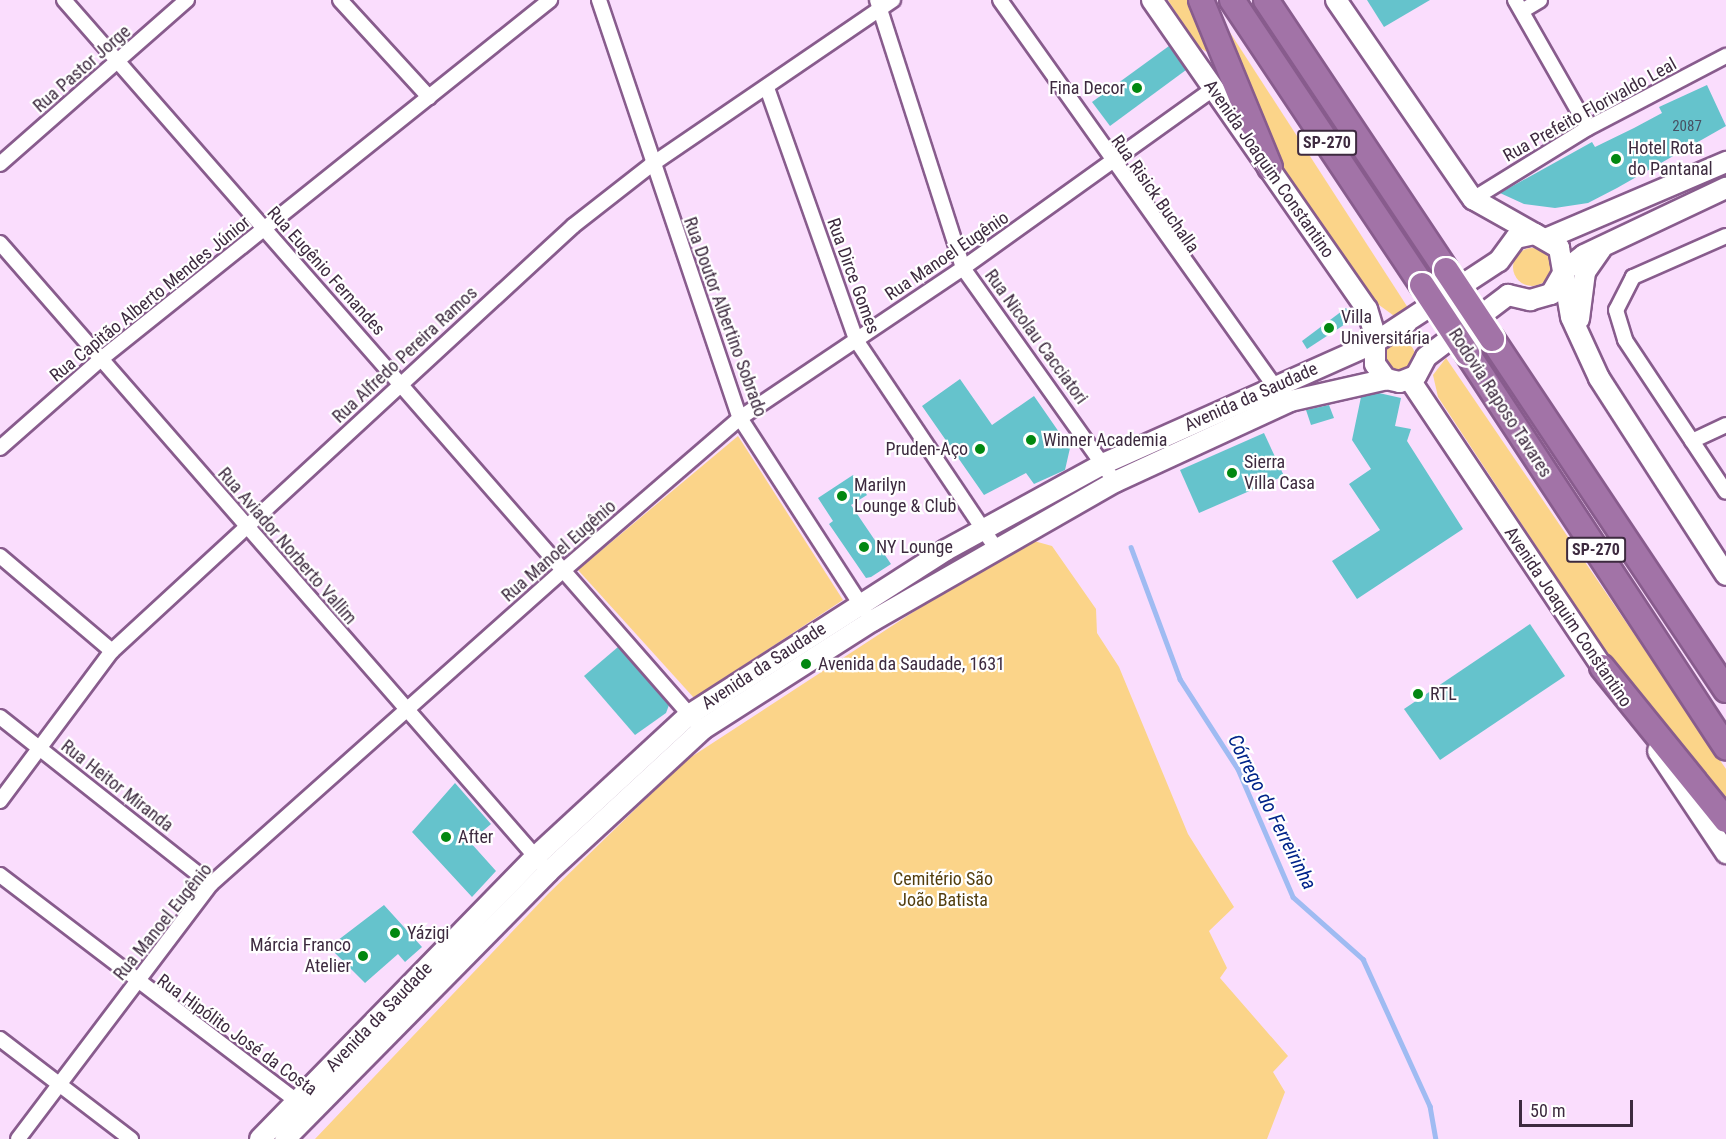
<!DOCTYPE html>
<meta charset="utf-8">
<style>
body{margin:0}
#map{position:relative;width:1726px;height:1139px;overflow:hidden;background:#faddfd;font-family:"Roboto Condensed",sans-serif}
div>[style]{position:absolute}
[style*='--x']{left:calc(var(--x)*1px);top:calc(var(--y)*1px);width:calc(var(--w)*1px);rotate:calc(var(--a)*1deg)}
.green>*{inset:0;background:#fbd489}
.round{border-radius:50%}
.stream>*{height:4.5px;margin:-2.25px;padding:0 2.25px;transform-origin:2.25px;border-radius:2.25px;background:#9fbbf2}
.building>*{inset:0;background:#65c3cc}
.roads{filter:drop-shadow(2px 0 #885c8d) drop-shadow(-2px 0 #885c8d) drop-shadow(0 2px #885c8d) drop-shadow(0 -2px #885c8d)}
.street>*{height:14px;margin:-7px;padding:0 7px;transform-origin:7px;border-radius:7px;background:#fff}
.secondary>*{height:20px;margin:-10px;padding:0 10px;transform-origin:10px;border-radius:10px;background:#fff}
.highway>*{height:24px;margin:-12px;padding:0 12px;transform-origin:12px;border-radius:12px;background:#a273a7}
.bridges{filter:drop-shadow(2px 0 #fff) drop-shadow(-2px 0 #fff) drop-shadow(0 2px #fff) drop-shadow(0 -2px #fff)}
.highway-bridge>*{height:24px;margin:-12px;padding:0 12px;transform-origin:12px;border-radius:12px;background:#a273a7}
.dots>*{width:16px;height:16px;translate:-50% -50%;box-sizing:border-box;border:3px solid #fff;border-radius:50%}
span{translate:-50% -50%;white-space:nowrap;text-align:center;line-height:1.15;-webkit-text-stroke:4.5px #fff;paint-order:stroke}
.number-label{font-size:15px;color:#475062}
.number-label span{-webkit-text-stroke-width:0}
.shield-label span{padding:2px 4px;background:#fff;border:2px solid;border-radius:4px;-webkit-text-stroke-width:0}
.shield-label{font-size:16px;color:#3d2a3f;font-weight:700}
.street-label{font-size:18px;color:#3d2a3f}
.poi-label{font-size:18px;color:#3d2a3f}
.right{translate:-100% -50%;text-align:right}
.left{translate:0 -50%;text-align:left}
.park-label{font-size:18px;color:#533e0e}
.water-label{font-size:20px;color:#00248a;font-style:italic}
.scale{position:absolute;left:1519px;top:1100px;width:114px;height:27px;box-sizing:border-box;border:3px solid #3d2a3f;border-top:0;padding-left:8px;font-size:18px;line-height:21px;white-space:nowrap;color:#3d2a3f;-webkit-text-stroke:4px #fff;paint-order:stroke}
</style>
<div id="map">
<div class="green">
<div style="clip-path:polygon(1168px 0,1191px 0,1217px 58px,1197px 46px)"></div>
<div style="clip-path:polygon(1209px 0,1412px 314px,1401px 321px,1375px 302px,1278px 162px)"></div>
<div class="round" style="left:1513px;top:248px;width:38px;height:38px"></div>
<div class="round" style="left:1385px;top:341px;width:30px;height:30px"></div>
<div style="clip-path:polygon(1446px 358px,1726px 769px,1726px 802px,1620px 673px,1438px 397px,1433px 375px)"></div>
<div style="clip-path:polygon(738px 436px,843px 600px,694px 698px,578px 570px)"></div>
<div style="clip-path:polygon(1034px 541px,1052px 546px,1096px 609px,1097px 633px,1119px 667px,1188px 834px,1234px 907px,1209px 931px,1227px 968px,1220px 978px,1288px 1056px,1273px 1072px,1285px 1092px,1267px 1139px,315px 1139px,548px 894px,685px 761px,1016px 545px)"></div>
</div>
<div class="stream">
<div style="--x:1131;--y:547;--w:141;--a:69.6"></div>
<div style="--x:1180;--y:679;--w:107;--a:57.2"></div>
<div style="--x:1238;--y:769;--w:139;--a:66.7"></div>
<div style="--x:1293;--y:897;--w:94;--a:41.5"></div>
<div style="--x:1363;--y:959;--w:162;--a:65.5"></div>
<div style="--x:1430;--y:1106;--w:34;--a:80"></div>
</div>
<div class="building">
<div style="clip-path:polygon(1367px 0,1430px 0,1384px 27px)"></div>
<div style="clip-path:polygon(1169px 46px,1186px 70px,1110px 126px,1092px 102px)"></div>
<div style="clip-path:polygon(1707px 85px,1726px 126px,1617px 188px,1588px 203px,1555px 208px,1524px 204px,1500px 193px,1592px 142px,1595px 147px,1634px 128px,1662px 113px,1659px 107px)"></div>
<div style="clip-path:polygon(1346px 308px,1353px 319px,1307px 349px,1302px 341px)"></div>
<div style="clip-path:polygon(960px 379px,992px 425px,1034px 396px,1070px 448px,1065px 470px,1034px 484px,1026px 473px,984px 495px,922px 406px)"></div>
<div style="clip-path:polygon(1379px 393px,1401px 398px,1395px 426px,1411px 429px,1407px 441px,1463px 529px,1357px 599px,1332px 561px,1380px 530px,1349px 484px,1371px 469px,1352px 440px,1361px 397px)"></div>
<div style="clip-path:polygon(1329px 405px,1334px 418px,1311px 425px,1306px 410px)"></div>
<div style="clip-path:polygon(1264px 433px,1284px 476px,1199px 513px,1180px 470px)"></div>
<div style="clip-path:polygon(853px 475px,867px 495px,851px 505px,891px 564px,871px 577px,866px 578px,829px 524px,833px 521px,818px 498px)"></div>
<div style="clip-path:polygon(1530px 624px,1565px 676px,1440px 760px,1404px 709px)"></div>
<div style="clip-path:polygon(618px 647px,669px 705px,666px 713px,635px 735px,584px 676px)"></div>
<div style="clip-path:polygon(455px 783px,491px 824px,470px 842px,496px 871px,472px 897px,412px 832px)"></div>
<div style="clip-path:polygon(384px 905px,422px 947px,405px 962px,398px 954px,365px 983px,329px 947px)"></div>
</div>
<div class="roads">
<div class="street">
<div style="--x:64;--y:0;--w:958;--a:48.81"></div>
<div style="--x:340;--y:0;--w:132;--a:47.5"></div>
<div style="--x:599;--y:0;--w:441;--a:71.4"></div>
<div style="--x:740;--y:418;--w:229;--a:57.1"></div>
<div style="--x:877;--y:0;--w:281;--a:72.2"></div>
<div style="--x:963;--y:268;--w:262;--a:54.6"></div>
<div style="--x:1000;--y:0;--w:482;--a:54.6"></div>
<div style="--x:1515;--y:0;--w:147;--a:60.3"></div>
<div style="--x:1522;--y:11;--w:21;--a:-31"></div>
<div style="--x:767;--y:88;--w:267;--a:70.5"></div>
<div style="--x:856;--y:340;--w:253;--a:56.1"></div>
<div style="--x:0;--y:164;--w:249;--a:-41.3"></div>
<div style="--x:1473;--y:199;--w:135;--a:-31.7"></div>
<div style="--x:1588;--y:128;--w:156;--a:-27.6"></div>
<div style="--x:1726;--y:236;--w:102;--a:156.2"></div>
<div style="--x:1633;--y:277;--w:37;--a:117"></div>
<div style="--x:1616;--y:310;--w:31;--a:73"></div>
<div style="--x:1625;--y:340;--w:182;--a:56.4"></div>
<div style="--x:0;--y:243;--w:823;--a:48.89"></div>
<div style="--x:1692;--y:441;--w:38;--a:-25"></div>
<div style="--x:0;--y:448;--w:135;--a:-41.4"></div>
<div style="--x:101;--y:359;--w:575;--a:-38.64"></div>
<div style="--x:0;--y:556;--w:147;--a:40.3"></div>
<div style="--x:0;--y:717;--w:269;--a:38.4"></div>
<div style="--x:0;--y:801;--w:187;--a:-53.3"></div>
<div style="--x:112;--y:651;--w:627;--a:-42.67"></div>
<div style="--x:573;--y:226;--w:99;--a:-38"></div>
<div style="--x:651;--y:165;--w:293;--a:-34.3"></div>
<div style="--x:0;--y:875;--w:382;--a:37.3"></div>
<div style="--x:0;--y:1039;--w:165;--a:37.4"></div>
<div style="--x:18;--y:1139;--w:320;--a:-52.9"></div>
<div style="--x:211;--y:884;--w:474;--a:-41.7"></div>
<div style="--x:565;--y:569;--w:231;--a:-40.8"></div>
<div style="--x:740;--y:418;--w:269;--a:-33.9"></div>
<div style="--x:963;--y:268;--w:307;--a:-35.6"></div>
</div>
<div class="secondary">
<div style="--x:1152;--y:0;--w:376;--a:55.2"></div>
<div style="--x:1367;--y:309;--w:27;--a:73"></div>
<div style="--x:1375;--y:335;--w:29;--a:90"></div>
<div style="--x:1375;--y:364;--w:19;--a:54"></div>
<div style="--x:1386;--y:379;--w:14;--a:12"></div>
<div style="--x:1400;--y:382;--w:17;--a:-21"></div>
<div style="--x:1416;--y:376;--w:21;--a:-62"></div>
<div style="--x:1426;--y:357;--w:103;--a:-37.1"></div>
<div style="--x:1508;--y:295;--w:23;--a:13"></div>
<div style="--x:1530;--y:300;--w:22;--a:-16"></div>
<div style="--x:1551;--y:294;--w:28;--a:-60"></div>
<div style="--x:1565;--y:270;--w:24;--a:-38"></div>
<div style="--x:1584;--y:255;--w:157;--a:-25.3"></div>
<div style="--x:1336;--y:0;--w:242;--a:55.5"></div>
<div style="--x:1473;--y:199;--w:71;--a:29.4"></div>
<div style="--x:1548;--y:238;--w:194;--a:-23.1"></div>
<div style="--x:1579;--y:319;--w:47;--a:-82.7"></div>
<div style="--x:1585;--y:272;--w:28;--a:-55"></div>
<div style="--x:1410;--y:380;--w:360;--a:56.2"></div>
<div style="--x:1658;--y:751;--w:123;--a:56.3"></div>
<div style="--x:260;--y:1139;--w:394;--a:-45.7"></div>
<div style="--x:535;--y:857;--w:209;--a:-42.7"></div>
<div style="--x:689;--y:715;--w:305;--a:-32.7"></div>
<div style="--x:946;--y:550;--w:181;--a:-28.7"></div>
<div style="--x:1105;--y:463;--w:295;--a:-24"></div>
<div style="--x:1374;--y:343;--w:149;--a:-33.3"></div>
<div style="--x:1499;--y:261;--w:29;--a:-54"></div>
<div style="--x:1516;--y:238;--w:19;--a:-12"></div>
<div style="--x:1535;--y:234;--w:28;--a:30"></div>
<div style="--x:1559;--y:248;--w:70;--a:80.1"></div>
<div style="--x:1571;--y:317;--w:67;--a:65.3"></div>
<div style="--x:1599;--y:378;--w:234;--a:57.2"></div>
<div style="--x:285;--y:1139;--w:375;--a:-45.4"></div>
<div style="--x:548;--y:872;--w:211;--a:-42.7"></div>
<div style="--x:703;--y:729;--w:201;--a:-32.6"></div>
<div style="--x:872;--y:621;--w:280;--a:-29.8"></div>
<div style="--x:1115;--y:482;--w:193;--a:-24.8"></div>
<div style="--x:1290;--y:401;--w:100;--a:-12.7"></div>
</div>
<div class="highway">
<div style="--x:1201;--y:0;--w:181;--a:67.6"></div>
<div style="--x:1232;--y:0;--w:343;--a:56.3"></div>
<div style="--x:1266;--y:0;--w:324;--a:56.3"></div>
<div style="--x:1492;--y:339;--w:422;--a:56.3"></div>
<div style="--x:1467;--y:353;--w:472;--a:56.7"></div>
<div style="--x:1602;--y:667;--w:197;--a:51"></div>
</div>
</div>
<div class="bridges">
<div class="highway-bridge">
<div style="--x:1446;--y:270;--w:83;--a:56.3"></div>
<div style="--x:1422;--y:285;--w:82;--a:56.5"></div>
</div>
</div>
<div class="dots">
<div style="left:1137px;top:88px;background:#028811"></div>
<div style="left:1616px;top:159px;background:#028811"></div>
<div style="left:1329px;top:328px;background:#028811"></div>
<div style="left:1031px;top:440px;background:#028811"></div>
<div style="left:980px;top:449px;background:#028811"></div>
<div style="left:1232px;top:473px;background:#028811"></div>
<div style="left:842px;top:496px;background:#028811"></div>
<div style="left:864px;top:547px;background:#028811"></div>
<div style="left:806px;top:664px;background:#028811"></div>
<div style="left:1418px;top:694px;background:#028811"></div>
<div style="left:446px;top:837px;background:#028811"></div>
<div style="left:395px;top:933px;background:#028811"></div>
<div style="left:363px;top:956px;background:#028811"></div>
</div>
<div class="number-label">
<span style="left:1687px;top:127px">2087</span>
</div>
<div class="shield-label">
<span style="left:1327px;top:143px">SP-270</span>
<span style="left:1596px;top:550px">SP-270</span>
</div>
<div class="street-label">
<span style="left:82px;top:69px;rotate:-41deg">Rua Pastor Jorge</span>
<span style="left:1590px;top:110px;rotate:-29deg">Rua Prefeito Florivaldo Leal</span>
<span style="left:1269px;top:169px;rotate:55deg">Avenida Joaquim Constantino</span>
<span style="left:1155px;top:194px;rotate:55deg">Rua Risick Buchalla</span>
<span style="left:947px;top:256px;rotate:-34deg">Rua Manoel Eugênio</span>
<span style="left:326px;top:271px;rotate:48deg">Rua Eugênio Fernandes</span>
<span style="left:853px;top:276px;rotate:70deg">Rua Dirce Gomes</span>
<span style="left:150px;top:299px;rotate:-39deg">Rua Capitão Alberto Mendes Júnior</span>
<span style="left:725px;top:317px;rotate:70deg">Rua Doutor Albertino Sobrado</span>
<span style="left:1036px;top:337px;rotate:54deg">Rua Nicolau Cacciatori</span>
<span style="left:405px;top:355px;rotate:-43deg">Rua Alfredo Pereira Ramos</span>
<span style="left:1251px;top:397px;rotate:-24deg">Avenida da Saudade</span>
<span style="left:1500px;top:403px;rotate:57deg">Rodovia Raposo Tavares</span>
<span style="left:287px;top:546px;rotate:49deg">Rua Aviador Norberto Vallim</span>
<span style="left:559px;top:551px;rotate:-41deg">Rua Manoel Eugênio</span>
<span style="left:1568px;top:617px;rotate:56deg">Avenida Joaquim Constantino</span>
<span style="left:764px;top:666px;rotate:-33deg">Avenida da Saudade</span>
<span style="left:117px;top:786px;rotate:38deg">Rua Heitor Miranda</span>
<span style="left:163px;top:922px;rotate:-51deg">Rua Manoel Eugênio</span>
<span style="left:379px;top:1017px;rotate:-46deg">Avenida da Saudade</span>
<span style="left:237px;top:1035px;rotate:36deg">Rua Hipólito José da Costa</span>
</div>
<div class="poi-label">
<span class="right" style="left:1125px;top:88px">Fina Decor</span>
<span class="left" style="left:1628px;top:159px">Hotel Rota<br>do Pantanal</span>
<span class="left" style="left:1341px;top:328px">Villa<br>Universitária</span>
<span class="left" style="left:1043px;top:440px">Winner Academia</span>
<span class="right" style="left:968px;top:449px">Pruden-Aço</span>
<span class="left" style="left:1244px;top:473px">Sierra<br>Villa Casa</span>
<span class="left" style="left:854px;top:496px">Marilyn<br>Lounge &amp; Club</span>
<span class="left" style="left:876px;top:547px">NY Lounge</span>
<span class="left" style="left:818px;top:664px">Avenida da Saudade, 1631</span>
<span class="left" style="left:1430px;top:694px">RTL</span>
<span class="left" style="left:458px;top:837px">After</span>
<span class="left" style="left:407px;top:933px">Yázigi</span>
<span class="right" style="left:351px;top:956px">Márcia Franco<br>Atelier</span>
</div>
<div class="park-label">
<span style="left:943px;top:890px">Cemitério São<br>João Batista</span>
</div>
<div class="water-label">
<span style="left:1272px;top:812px;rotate:63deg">Córrego do Ferreirinha</span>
</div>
<div class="scale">50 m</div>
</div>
